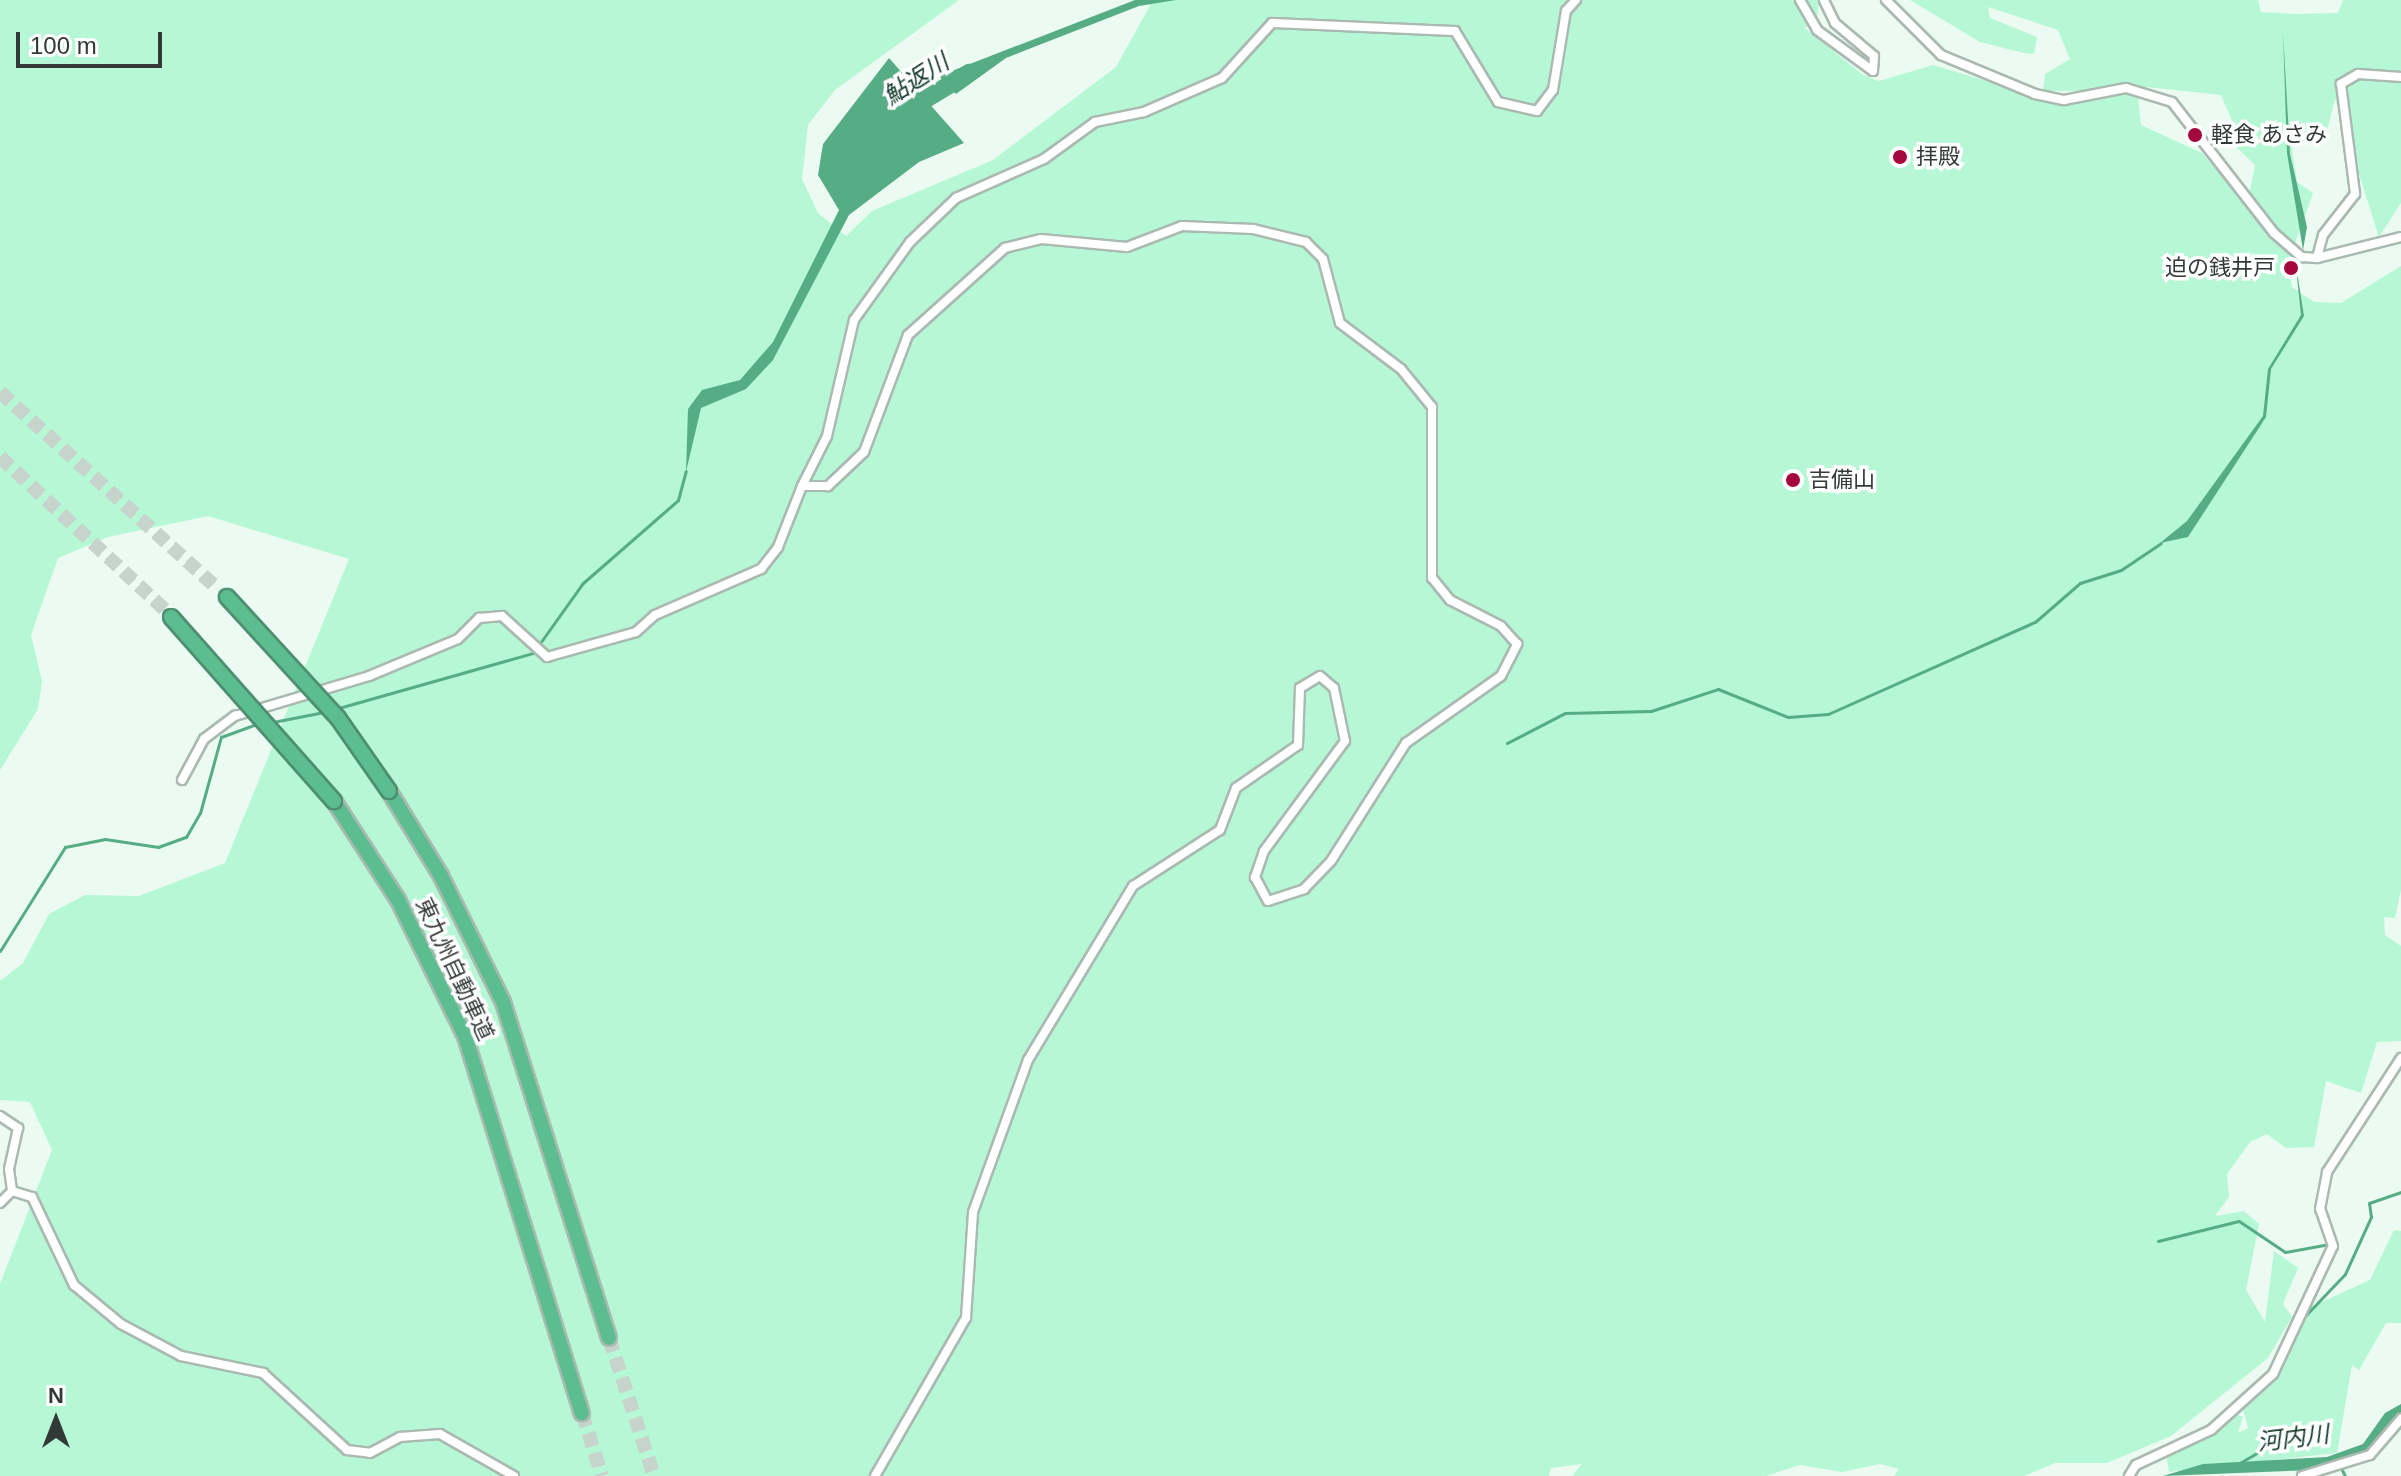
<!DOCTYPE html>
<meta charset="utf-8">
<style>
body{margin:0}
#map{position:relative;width:2401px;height:1476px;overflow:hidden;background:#ebfbf2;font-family:Helvetica,"Noto Sans JP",sans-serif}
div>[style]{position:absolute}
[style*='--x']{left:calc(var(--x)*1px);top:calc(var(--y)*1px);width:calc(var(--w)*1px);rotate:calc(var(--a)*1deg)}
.green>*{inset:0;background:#b6f7d6}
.water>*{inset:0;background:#56ac85}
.stream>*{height:3px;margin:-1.5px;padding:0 1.5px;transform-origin:1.5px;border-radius:1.5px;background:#56ac85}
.river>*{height:18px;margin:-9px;padding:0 9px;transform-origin:9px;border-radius:9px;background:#56ac85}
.motorway-tunnel>*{height:14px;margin-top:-7px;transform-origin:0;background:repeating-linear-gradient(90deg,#c6d4cc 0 14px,transparent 0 21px)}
.roads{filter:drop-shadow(2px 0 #aab9b1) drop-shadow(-2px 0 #aab9b1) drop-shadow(0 2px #aab9b1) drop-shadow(0 -2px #aab9b1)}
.minor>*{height:8px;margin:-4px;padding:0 4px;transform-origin:4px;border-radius:4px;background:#fff}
.motorway>*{height:14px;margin:-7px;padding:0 7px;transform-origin:7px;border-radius:7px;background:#5cbd91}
.bridges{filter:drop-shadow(2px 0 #4e8f71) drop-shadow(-2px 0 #4e8f71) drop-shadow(0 2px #4e8f71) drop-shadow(0 -2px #4e8f71)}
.motorway-bridge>*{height:14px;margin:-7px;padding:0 7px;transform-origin:7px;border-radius:7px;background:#5cbd91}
.dots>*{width:22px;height:22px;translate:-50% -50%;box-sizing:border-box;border:4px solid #fff;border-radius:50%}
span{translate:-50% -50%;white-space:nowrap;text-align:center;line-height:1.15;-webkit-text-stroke:7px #fff;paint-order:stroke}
.poi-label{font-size:22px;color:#333936}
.left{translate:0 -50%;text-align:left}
.right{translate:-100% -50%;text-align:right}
.street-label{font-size:22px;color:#333936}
.water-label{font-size:24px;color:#163c2c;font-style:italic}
.north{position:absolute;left:16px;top:1380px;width:80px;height:80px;-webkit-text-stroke:6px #fff;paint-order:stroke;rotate:0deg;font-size:22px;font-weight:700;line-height:32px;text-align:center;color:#333936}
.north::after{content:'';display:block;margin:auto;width:28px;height:36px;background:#333936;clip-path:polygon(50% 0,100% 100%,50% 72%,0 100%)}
.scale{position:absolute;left:16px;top:32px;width:146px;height:36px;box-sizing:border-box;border:4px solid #333936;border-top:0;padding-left:10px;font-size:24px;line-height:28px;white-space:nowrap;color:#333936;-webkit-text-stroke:6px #fff;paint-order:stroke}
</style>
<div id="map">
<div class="green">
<div style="clip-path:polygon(evenodd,0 0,959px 0,835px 90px,808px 125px,802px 179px,818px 213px,846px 236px,872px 211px,993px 160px,1116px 67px,1153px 0,1819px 0,1817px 18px,1805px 28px,1863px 75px,1879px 81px,1933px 65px,2067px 105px,2082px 91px,2043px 91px,2045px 74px,2070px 59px,2058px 30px,1988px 7px,1990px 18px,2037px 37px,2034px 54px,2024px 53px,1980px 42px,1910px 0,2258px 0,2261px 12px,2295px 14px,2338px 13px,2343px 0,2401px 0,2401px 203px,2379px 237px,2335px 99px,2325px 139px,2291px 142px,2297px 182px,2313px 193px,2288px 263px,2292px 287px,2314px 302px,2341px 303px,2401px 266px,2401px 890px,2395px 918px,2384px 917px,2385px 935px,2401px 946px,2401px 1041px,2377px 1042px,2361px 1093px,2326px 1081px,2314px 1147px,2286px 1148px,2267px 1134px,2250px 1142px,2227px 1174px,2229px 1197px,2215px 1216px,2244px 1211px,2259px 1224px,2246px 1290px,2265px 1322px,2274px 1251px,2298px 1268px,2283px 1304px,2292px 1317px,2268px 1358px,2171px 1436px,2107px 1463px,2055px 1463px,2024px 1476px,1894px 1476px,1899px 1469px,1880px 1464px,1842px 1472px,1800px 1465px,1766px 1476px,1572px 1476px,1582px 1464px,1551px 1468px,1549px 1476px,0 1476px,0 1284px,52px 1150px,30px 1102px,0 1100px,0 981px,23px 963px,49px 914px,85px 895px,139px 896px,225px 863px,349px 559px,208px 516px,108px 537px,58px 558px,31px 635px,42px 681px,38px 709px,0 770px,0 0,2147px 87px,2221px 95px,2234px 125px,2230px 141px,2255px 165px,2247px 205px,2202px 153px,2141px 125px,2138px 97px,2147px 87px)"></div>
<div style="clip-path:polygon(2394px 1230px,2401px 1231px,2401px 1323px,2386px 1323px,2359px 1370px,2352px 1365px,2337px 1453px,2169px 1472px,2166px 1453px,2236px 1414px,2243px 1417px,2238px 1433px,2248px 1428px,2243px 1409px,2275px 1375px,2304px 1310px,2370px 1280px)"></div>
</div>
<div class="water">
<div style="clip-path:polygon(1135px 0,1176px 0,1139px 6px,1006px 58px,956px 94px,939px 76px)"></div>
<div style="clip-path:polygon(2283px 32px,2290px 154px,2307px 227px,2303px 250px,2287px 153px)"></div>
<div style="clip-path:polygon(889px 58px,964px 143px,919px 162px,849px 215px,773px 360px,746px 389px,701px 408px,686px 472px,688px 409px,702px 390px,740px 380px,773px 342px,839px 210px,818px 175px,823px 144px)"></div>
<div style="clip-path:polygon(2295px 259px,2304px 316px,2271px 369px,2266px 417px,2188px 537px,2160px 543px,2187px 521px,2263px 416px,2268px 369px,2301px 315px)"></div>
<div style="clip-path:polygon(2401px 1404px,2401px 1415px,2371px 1451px,2314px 1470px,2163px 1476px,2203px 1464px,2327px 1457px,2363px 1444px,2385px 1413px)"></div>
</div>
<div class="stream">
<div style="--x:335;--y:709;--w:206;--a:-15.8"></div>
<div style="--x:533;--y:653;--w:86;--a:-54.5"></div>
<div style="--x:583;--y:583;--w:126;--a:-41.1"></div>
<div style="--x:678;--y:500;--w:30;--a:-75"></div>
<div style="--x:273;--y:722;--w:52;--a:-11.1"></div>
<div style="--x:1507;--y:743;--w:65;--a:-27.3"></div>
<div style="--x:1565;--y:713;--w:86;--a:-1.3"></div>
<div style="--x:1651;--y:711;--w:71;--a:-18.2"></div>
<div style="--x:1718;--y:689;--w:75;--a:21.8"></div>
<div style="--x:1788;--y:717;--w:40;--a:-4.3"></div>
<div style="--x:1828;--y:714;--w:227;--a:-24"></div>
<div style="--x:2035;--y:622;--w:60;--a:-40.9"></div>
<div style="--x:2080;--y:583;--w:43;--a:-17.6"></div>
<div style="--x:2121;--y:570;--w:48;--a:-34"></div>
<div style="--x:0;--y:951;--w:123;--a:-58"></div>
<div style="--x:65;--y:847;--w:41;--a:-11.3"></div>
<div style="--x:105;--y:839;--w:54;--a:8.6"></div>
<div style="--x:158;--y:847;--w:30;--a:-20"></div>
<div style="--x:186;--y:837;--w:28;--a:-60"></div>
<div style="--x:200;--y:813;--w:79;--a:-74.6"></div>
<div style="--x:221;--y:737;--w:38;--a:-20"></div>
<div style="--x:2158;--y:1241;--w:83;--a:-13.9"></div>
<div style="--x:2239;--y:1221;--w:55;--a:34"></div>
<div style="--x:2285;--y:1252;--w:45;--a:-10.3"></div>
<div style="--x:2305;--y:1316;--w:58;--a:-46.4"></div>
<div style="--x:2345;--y:1274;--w:63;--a:-65.5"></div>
<div style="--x:2371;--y:1217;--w:14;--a:-98"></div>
<div style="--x:2369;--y:1203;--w:34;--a:-19"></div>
<div style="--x:2238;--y:1464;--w:61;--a:-30.3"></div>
<div style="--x:2342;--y:1470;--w:7;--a:63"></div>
</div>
<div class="river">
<div style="--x:906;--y:111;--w:74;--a:-31.1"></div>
</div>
<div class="motorway-tunnel">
<div style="--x:0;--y:392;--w:292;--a:42.1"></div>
<div style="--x:0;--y:457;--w:225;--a:42.8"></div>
<div style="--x:609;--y:1338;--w:145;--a:71.9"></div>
<div style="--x:582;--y:1413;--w:66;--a:72.4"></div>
</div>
<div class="roads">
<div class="minor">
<div style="--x:1800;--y:0;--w:34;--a:60"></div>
<div style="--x:1817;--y:30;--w:69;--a:36.2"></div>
<div style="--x:1873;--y:71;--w:15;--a:-86"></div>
<div style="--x:1874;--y:56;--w:51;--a:-139.8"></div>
<div style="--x:1835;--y:23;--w:25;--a:-116"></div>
<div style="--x:1886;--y:0;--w:78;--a:45"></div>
<div style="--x:1941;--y:55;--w:102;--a:22.5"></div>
<div style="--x:2035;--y:94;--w:30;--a:12"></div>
<div style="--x:2064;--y:100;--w:63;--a:-11"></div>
<div style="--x:2126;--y:88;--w:48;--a:16.9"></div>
<div style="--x:2172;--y:102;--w:166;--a:52.1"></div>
<div style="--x:2274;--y:233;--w:37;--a:41"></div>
<div style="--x:2302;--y:257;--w:15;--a:4"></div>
<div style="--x:2401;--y:77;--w:43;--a:-176"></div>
<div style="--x:2358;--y:74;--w:20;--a:150"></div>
<div style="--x:2341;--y:84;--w:111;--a:82.7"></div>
<div style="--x:2355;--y:194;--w:52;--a:128"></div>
<div style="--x:2323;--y:235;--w:24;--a:105"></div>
<div style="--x:2317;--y:258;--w:87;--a:-14"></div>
<div style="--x:182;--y:780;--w:47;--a:-61.8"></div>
<div style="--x:204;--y:739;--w:39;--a:-37"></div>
<div style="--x:235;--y:716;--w:140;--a:-16.6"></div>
<div style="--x:369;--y:676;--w:96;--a:-22.6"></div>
<div style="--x:458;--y:639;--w:30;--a:-45"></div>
<div style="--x:479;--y:618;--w:23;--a:-5"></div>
<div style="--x:502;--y:616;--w:61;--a:42.3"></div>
<div style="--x:547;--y:657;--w:92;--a:-15.7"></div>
<div style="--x:636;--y:632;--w:25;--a:-42"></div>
<div style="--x:655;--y:615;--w:116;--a:-23.5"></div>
<div style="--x:761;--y:569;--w:28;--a:-52"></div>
<div style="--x:778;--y:547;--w:66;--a:-68.5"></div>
<div style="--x:0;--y:1116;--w:22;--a:34"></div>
<div style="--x:18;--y:1128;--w:42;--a:102.4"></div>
<div style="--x:9;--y:1169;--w:22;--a:82"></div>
<div style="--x:0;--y:1203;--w:17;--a:-45"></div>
<div style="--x:12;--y:1191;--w:21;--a:17"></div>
<div style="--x:32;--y:1197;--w:98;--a:64.5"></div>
<div style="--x:74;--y:1285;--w:61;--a:39.7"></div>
<div style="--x:121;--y:1324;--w:68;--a:28.1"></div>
<div style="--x:181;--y:1356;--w:84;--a:11.7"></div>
<div style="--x:263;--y:1373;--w:114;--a:42.5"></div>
<div style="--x:347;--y:1450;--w:23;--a:7"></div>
<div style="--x:370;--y:1453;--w:34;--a:-28"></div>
<div style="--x:400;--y:1437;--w:40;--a:-4.3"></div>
<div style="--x:440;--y:1434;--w:85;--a:29.6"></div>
<div style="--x:875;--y:1476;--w:182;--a:-60.1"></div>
<div style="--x:966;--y:1318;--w:106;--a:-86.2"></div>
<div style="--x:973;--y:1212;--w:162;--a:-70.1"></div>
<div style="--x:1028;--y:1060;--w:203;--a:-58.9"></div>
<div style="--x:1133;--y:886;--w:103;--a:-32.8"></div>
<div style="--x:1220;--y:830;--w:45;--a:-69.1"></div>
<div style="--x:1236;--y:788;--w:75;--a:-34.7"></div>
<div style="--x:1298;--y:745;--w:57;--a:-88"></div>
<div style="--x:1300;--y:688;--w:23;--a:-31"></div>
<div style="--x:1320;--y:676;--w:18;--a:41"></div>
<div style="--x:1334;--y:688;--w:54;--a:78.3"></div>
<div style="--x:1345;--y:741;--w:137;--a:126.4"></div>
<div style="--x:1264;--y:851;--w:28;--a:109"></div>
<div style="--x:1255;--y:877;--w:27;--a:62"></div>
<div style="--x:1268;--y:901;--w:38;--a:-18"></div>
<div style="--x:1304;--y:889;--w:39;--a:-46"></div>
<div style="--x:1331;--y:861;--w:140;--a:-57.6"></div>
<div style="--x:1406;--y:743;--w:116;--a:-35.2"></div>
<div style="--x:1501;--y:676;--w:36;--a:-63"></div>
<div style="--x:1517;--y:644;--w:24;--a:-132"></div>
<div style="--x:1501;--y:626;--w:57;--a:-153"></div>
<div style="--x:1450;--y:600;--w:28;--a:-129"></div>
<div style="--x:1432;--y:578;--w:171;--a:-90"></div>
<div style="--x:1432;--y:407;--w:49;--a:-129.2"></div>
<div style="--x:1401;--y:369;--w:76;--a:-143"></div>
<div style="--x:1340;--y:323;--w:66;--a:-104.9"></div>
<div style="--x:1323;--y:259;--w:24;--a:-135"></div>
<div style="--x:1306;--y:242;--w:55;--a:-166.2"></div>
<div style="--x:1253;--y:229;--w:71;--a:-177.6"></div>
<div style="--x:1182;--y:226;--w:59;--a:159.1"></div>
<div style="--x:1127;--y:247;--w:86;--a:-174.7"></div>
<div style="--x:1041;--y:239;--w:37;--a:166"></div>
<div style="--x:1005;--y:248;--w:130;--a:138.1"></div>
<div style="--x:908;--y:335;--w:125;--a:110.6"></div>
<div style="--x:864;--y:452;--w:50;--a:136.6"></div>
<div style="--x:828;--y:486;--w:26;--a:180"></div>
<div style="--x:802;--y:486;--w:56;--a:-63.4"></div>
<div style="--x:827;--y:436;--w:119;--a:-76.9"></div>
<div style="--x:854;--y:320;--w:96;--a:-54.3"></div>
<div style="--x:910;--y:242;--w:64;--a:-43.7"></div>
<div style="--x:956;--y:198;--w:96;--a:-23.9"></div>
<div style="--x:1044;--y:159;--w:63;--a:-36"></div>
<div style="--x:1095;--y:122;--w:50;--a:-11.5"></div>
<div style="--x:1144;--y:112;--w:85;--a:-23.6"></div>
<div style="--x:1222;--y:78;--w:74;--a:-47.7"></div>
<div style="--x:1272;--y:23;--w:183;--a:2.5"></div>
<div style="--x:1455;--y:31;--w:83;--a:58.8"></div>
<div style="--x:1498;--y:102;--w:40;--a:13"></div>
<div style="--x:1537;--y:111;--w:26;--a:-53"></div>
<div style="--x:1553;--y:90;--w:80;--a:-80.7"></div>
<div style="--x:1566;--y:11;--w:15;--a:-48"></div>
<div style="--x:2129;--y:1476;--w:13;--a:-58"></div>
<div style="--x:2136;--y:1465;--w:83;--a:-25"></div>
<div style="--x:2211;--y:1430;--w:84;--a:-42.1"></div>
<div style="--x:2273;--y:1374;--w:141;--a:-64.9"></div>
<div style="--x:2333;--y:1246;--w:39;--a:-109"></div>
<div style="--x:2320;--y:1209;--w:38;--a:-79"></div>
<div style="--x:2327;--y:1172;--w:136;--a:-57"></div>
<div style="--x:2302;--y:1476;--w:71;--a:-17.2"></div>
<div style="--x:2370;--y:1455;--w:48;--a:-49.3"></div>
</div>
<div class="motorway">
<div style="--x:389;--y:791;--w:100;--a:58.5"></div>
<div style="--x:441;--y:876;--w:140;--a:63.8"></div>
<div style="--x:503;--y:1002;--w:352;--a:72.5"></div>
<div style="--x:334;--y:801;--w:118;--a:57.1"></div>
<div style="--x:398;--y:900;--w:152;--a:63.8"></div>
<div style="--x:465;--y:1036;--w:395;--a:72.8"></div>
</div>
</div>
<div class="bridges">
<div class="motorway-bridge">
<div style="--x:227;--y:597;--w:164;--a:47.5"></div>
<div style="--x:338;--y:718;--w:89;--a:55.1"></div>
<div style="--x:171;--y:617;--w:246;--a:48.5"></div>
</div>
</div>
<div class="dots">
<div style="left:2195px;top:135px;background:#a3073c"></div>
<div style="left:1900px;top:157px;background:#a3073c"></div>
<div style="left:2291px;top:268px;background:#a3073c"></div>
<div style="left:1793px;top:480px;background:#a3073c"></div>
</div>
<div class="poi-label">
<span class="left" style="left:2211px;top:135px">軽食 あさみ</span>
<span class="left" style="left:1916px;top:157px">拝殿</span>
<span class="right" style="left:2275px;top:268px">迫の銭井戸</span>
<span class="left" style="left:1809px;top:480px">吉備山</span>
</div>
<div class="street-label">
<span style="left:455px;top:969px;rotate:65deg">東九州自動車道</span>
</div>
<div class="water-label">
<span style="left:916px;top:79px;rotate:-33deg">鮎返川</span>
<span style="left:2293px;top:1438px;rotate:-7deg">河内川</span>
</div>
<div class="north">N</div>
<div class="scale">100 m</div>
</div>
